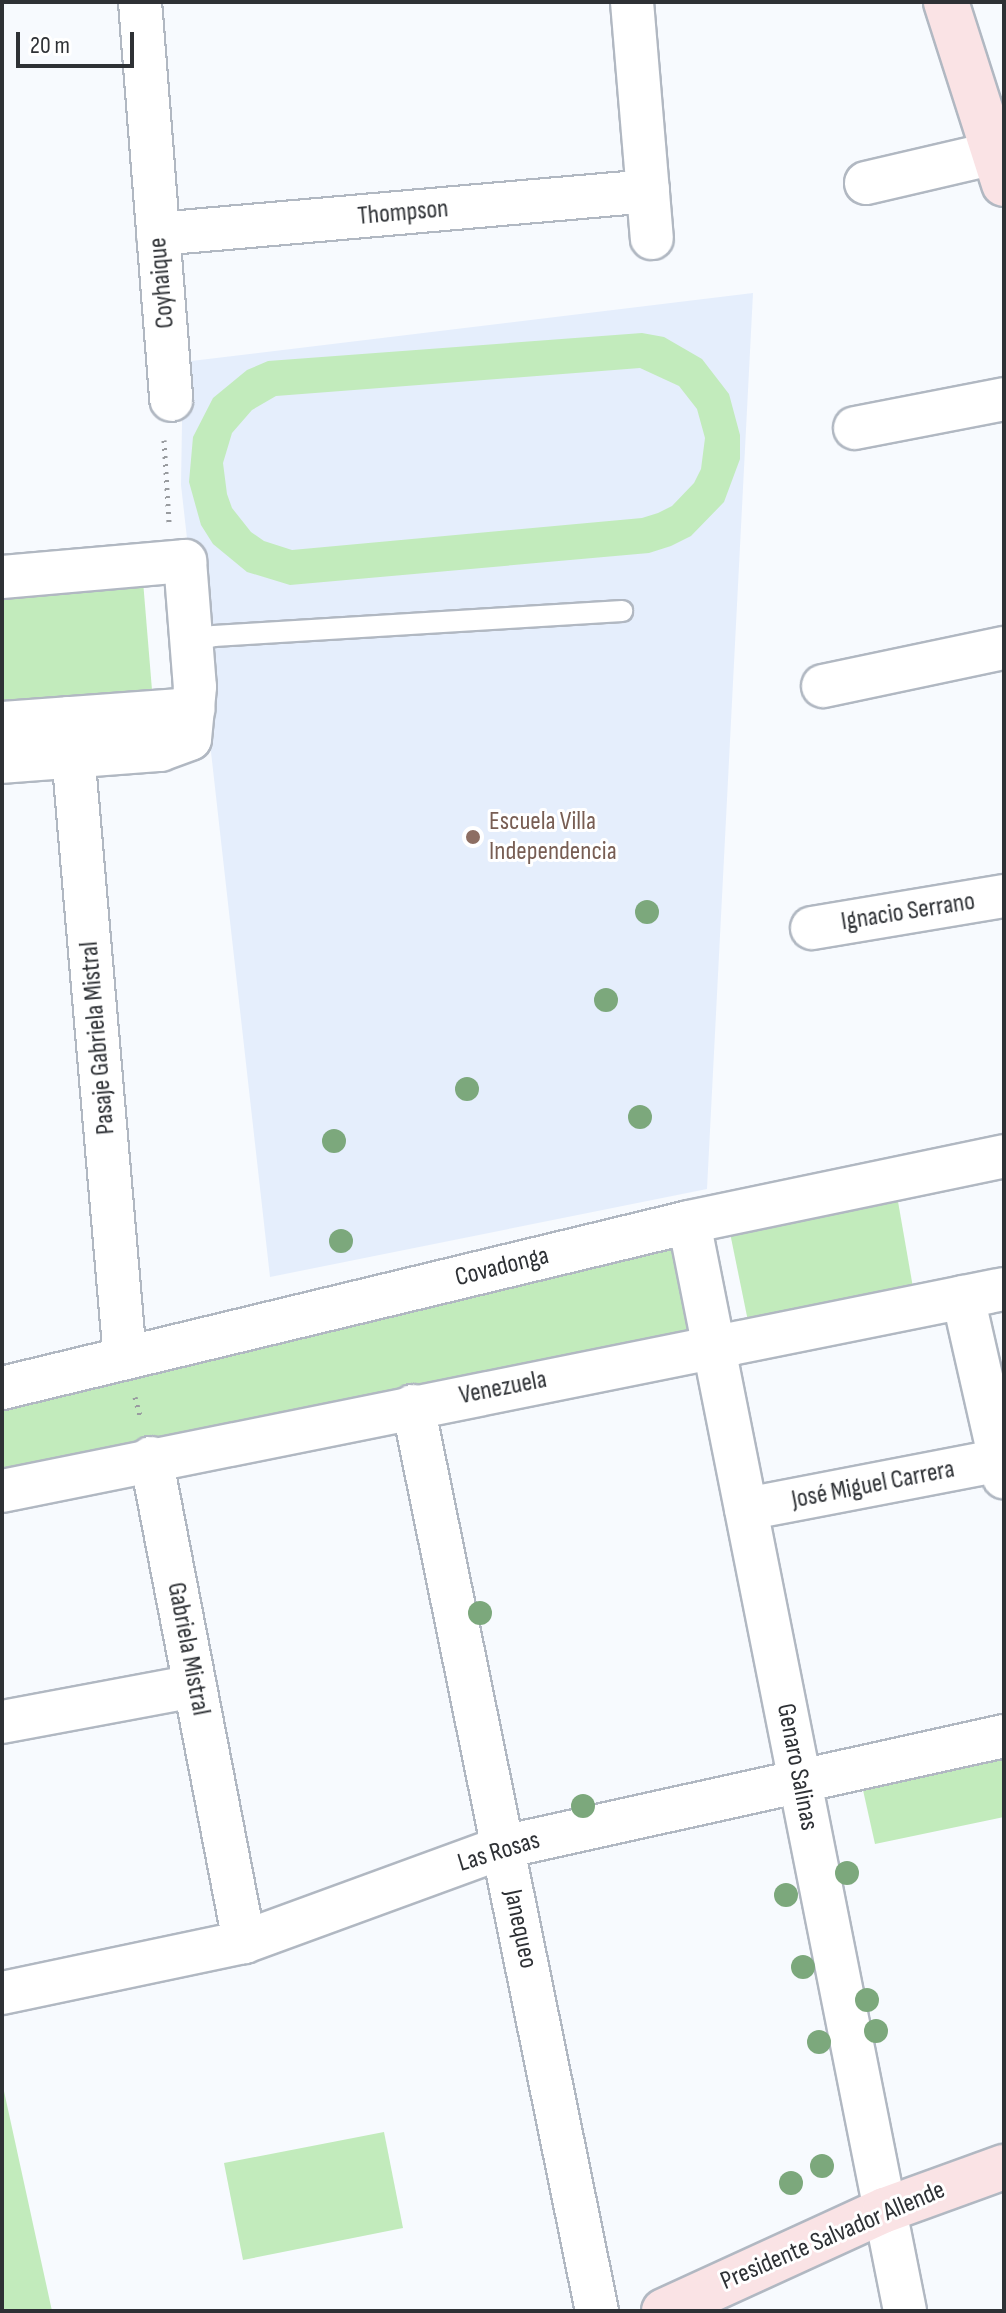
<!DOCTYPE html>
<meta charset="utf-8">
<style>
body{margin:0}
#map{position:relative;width:1006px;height:2313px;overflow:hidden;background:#f7fafe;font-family:"Sofia Sans Condensed",sans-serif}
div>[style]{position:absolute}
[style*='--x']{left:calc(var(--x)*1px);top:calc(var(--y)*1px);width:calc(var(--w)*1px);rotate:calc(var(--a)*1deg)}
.built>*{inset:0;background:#e5eefc}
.green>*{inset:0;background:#c2ebbc}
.path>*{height:5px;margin-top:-2.5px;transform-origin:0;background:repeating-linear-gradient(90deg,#989b9f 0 2px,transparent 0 8px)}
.roads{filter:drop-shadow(2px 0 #b1b8c2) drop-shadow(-2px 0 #b1b8c2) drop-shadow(0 2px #b1b8c2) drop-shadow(0 -2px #b1b8c2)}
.lane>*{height:20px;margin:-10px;padding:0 10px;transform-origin:10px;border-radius:10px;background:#fff}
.street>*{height:42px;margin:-21px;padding:0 21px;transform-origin:21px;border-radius:21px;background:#fff}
.secondary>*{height:44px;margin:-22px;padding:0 22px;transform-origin:22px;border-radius:22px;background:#fae3e5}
.trees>*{width:24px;height:24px;margin:-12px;border-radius:50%;background:#7ca87c}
.dots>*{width:22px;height:22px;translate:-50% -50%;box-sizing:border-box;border:4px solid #fff;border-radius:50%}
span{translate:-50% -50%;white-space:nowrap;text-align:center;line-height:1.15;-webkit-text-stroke:6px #fff;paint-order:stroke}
.street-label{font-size:26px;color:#2e3135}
.education-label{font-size:26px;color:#785e54}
.left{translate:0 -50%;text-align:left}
.frame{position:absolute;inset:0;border:4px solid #2e3135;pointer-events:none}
.scale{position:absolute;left:16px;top:32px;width:118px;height:36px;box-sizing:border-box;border:4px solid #2e3135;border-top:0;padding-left:10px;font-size:24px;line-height:28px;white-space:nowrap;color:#2e3135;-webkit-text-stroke:6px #fff;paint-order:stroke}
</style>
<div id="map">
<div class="built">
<div style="clip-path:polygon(753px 293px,707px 1189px,270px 1277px,181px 485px,183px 362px)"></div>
</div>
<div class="green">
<div style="clip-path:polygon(evenodd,642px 333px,664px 337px,702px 359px,729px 394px,740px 435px,740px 459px,724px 502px,691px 536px,671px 546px,649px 553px,290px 585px,247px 572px,213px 544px,201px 525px,189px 482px,193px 437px,213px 398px,247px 370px,268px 361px,642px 333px,640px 368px,679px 386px,697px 409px,705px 438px,701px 469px,694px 483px,672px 506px,658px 513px,642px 518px,292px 550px,264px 541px,251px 532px,232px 508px,227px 494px,223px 463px,232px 433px,252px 410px,276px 396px,640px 368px)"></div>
<div style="clip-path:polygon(143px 581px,152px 690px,2px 704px,2px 594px)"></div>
<div style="clip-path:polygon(896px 1190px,915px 1299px,750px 1331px,728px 1223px)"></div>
<div style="clip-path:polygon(668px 1231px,691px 1340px,2px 1479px,2px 1370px,120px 1337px)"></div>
<div style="clip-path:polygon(1004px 1751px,1004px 1817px,875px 1844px,861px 1781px)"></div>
<div style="clip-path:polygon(2px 2082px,52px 2311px,2px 2311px)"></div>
<div style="clip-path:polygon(384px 2132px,403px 2228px,243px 2260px,224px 2163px)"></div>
</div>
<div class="path">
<div style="--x:164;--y:440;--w:82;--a:86.5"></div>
<div style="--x:135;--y:1397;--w:23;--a:75"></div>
</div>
<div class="roads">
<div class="lane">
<div style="--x:193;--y:641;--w:22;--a:-13"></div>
<div style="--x:214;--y:636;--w:409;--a:-3.5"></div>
</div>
<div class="street">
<div style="--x:140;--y:2;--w:399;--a:85.5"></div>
<div style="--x:632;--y:2;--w:237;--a:85.2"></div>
<div style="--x:866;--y:183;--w:142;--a:-13.1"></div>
<div style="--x:158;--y:234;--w:492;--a:-5"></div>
<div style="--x:855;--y:428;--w:152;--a:-11"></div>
<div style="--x:2;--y:577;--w:184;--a:-5"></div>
<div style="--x:185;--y:561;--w:126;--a:85.5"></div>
<div style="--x:195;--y:687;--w:52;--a:95.5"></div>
<div style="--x:190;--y:739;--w:32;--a:160"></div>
<div style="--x:160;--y:750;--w:158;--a:175.7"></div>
<div style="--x:823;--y:686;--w:185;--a:-11.9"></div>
<div style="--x:70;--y:718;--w:642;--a:85.09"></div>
<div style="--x:2;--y:723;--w:192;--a:-4.2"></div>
<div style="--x:812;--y:928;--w:195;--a:-9.5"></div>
<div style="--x:689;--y:1222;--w:1110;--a:78.78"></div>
<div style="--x:963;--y:1297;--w:185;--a:77.2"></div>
<div style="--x:2;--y:1388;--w:707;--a:-13.58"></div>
<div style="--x:689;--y:1222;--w:322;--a:-11.8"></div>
<div style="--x:413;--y:1406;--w:924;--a:78.51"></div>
<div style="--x:151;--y:1458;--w:493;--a:79.1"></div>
<div style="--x:2;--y:1491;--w:1022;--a:-11.4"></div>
<div style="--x:746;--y:1509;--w:259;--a:-10.9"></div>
<div style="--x:2;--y:1722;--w:196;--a:-10.6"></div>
<div style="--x:2;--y:1993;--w:247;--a:-11.9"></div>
<div style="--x:244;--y:1942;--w:276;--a:-20.1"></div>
<div style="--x:503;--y:1847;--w:513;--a:-12.49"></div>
</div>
<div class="secondary">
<div style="--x:946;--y:2;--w:191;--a:72.3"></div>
<div style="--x:664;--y:2311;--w:243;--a:-24.6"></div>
<div style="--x:885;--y:2210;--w:127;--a:-19.9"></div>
</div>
</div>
<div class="trees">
<div style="left:647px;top:912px"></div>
<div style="left:606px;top:1000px"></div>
<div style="left:467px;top:1089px"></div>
<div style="left:640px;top:1117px"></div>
<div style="left:334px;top:1141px"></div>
<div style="left:341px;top:1241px"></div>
<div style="left:480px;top:1613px"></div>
<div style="left:583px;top:1806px"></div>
<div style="left:847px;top:1873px"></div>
<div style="left:786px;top:1895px"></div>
<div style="left:803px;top:1967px"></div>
<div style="left:867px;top:2000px"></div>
<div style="left:876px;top:2031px"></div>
<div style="left:819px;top:2042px"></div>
<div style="left:822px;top:2166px"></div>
<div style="left:791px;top:2183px"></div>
</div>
<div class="dots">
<div style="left:473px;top:837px;background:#8d6e63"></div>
</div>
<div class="street-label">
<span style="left:403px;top:213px;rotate:-5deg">Thompson</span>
<span style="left:162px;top:283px;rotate:-95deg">Coyhaique</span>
<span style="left:908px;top:912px;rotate:-9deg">Ignacio Serrano</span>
<span style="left:98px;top:1038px;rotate:-95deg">Pasaje Gabriela Mistral</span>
<span style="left:502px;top:1267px;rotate:-14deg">Covadonga</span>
<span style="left:503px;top:1388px;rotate:-11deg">Venezuela</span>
<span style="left:873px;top:1485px;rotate:-11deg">José Miguel Carrera</span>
<span style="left:188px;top:1649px;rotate:79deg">Gabriela Mistral</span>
<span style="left:797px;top:1767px;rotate:79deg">Genaro Salinas</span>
<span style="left:499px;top:1852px;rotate:-17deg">Las Rosas</span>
<span style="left:520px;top:1929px;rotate:78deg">Janequeo</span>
<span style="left:833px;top:2236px;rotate:-23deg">Presidente Salvador Allende</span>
</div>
<div class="education-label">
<span class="left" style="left:489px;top:837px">Escuela Villa<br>Independencia</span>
</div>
<div class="frame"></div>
<div class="scale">20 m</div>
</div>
